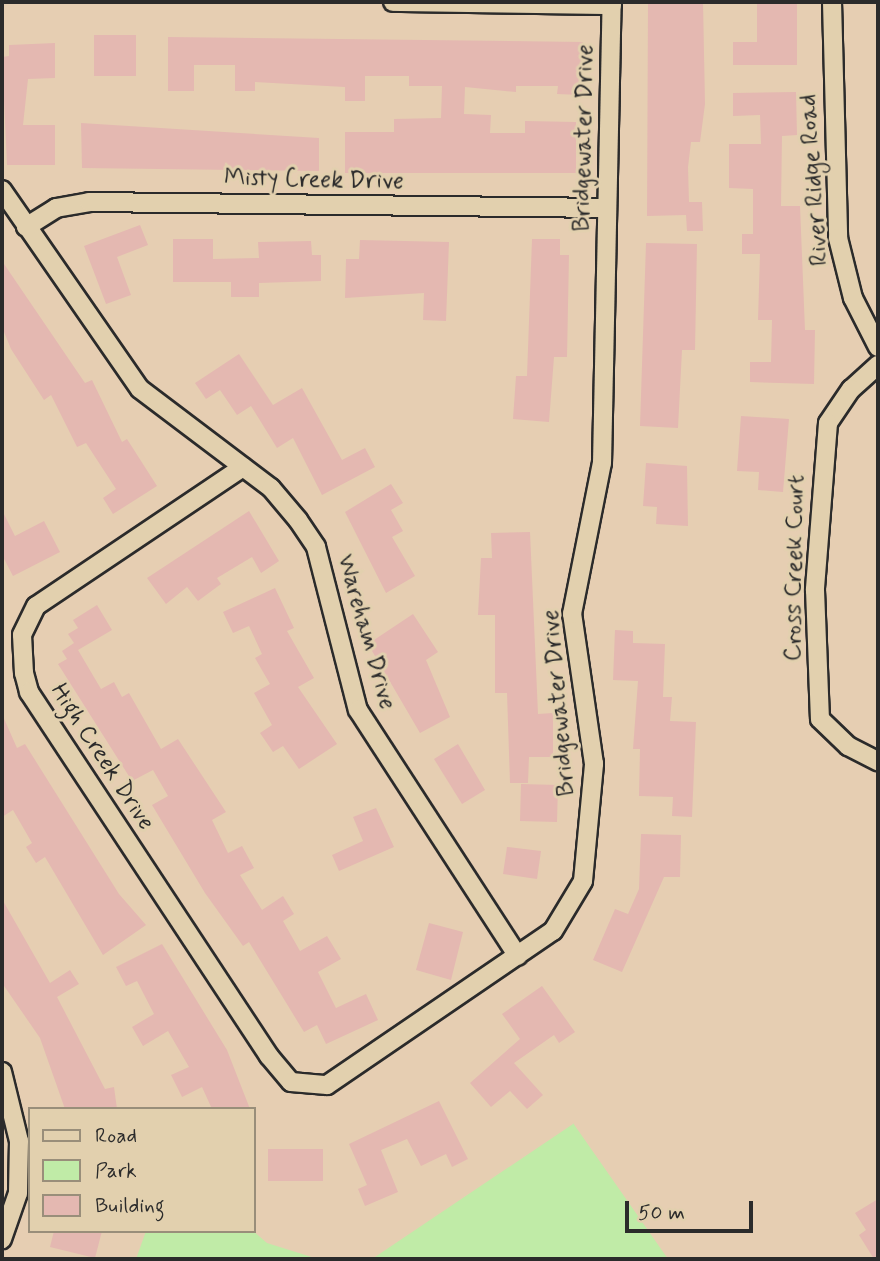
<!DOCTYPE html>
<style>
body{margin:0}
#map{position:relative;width:880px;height:1261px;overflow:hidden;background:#e6ceb2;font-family:Mynerve,sans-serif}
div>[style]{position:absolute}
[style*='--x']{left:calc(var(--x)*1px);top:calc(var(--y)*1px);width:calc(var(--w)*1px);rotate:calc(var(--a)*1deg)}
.green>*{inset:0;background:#c0eba7}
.building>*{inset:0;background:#e4b8b1}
.roads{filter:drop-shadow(2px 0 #2b2b2b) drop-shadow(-2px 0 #2b2b2b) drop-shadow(0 2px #2b2b2b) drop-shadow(0 -2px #2b2b2b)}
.minor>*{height:18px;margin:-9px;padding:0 9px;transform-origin:9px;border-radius:9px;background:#e2d0ae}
span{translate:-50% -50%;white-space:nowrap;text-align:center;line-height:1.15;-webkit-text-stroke:6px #e2d0ae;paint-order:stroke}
.street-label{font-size:24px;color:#2b2b2b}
.frame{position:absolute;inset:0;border:4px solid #2b2b2b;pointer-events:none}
.legend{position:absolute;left:28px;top:1107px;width:228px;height:126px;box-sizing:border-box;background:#e2d0ae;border:2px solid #998e7a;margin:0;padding:9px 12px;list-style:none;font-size:21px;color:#2b2b2b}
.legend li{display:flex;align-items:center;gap:14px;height:35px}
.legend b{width:35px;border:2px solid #998e7a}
.scale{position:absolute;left:625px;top:1201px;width:128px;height:32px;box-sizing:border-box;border:4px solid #2b2b2b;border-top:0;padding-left:9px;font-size:21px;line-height:24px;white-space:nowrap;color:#2b2b2b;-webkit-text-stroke:5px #e2d0ae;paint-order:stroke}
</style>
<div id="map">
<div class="green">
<div style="clip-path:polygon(573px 1123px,668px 1259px,372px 1259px,573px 1124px)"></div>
<div style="clip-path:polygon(146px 1231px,253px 1231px,267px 1243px,318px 1259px,136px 1259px)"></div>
</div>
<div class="building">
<div style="clip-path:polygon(648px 2px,703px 2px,705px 104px,700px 142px,691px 142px,688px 167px,689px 202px,702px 202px,703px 231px,687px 231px,686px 215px,647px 216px)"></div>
<div style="clip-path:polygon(757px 2px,797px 2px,797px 65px,733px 65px,733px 42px,757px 42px)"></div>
<div style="clip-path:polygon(94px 35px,136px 35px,136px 76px,94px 76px)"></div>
<div style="clip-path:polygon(168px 37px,583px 42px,582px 95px,557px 94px,558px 86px,516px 86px,516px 92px,465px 87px,464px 114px,491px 115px,490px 133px,525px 133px,525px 121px,576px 122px,576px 173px,345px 173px,345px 132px,394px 132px,394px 119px,441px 118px,442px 86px,409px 86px,409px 76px,365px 76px,365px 101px,345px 101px,345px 87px,255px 82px,255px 91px,235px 91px,235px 65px,194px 65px,194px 91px,168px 91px)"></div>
<div style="clip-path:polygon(55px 43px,55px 78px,28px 79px,23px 125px,55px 125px,55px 165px,7px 165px,2px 57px,9px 56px,9px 45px)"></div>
<div style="clip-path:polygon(796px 92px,797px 135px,782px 136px,781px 206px,800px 206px,805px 330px,815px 330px,814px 384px,750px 382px,750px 362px,771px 362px,772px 320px,758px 320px,760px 254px,742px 254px,742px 234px,753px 234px,753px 189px,729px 188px,729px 144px,761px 144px,760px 115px,733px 116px,733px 93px)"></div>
<div style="clip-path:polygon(81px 123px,319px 138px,319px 171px,82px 168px)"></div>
<div style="clip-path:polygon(140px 225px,148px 245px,117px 257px,131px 295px,106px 304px,84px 246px)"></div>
<div style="clip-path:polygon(173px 239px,213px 239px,213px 259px,259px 258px,258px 242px,311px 241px,312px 255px,321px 255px,321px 281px,259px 283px,259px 297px,231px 297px,231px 282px,173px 282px)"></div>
<div style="clip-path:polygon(532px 239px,560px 239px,560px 255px,569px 255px,567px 357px,554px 357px,549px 422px,513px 419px,516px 376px,527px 376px)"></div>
<div style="clip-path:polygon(360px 240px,449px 242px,446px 321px,423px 320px,424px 293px,345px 298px,346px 259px,359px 259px)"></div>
<div style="clip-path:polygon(646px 243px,697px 244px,695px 350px,682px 350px,678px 428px,640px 426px)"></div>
<div style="clip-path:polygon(2px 261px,85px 383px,92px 380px,122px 442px,127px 439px,157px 486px,113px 514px,103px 498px,116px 489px,86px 443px,77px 447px,51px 395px,44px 400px,11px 349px,2px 327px)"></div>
<div style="clip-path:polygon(239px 354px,273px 405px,302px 388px,342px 460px,365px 448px,375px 467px,322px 495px,293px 438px,277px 448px,251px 406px,237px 415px,220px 390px,206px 399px,195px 383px)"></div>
<div style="clip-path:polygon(741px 416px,789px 419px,783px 492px,758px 490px,759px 472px,737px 471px)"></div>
<div style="clip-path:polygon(646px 463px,687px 466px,688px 526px,656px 524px,657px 507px,643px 506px)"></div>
<div style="clip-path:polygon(391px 484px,403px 503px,391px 510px,403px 531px,392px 537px,415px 576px,386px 593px,345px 512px)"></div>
<div style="clip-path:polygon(2px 510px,15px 536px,44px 521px,60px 552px,13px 576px,2px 555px)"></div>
<div style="clip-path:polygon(249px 511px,279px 561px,261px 573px,252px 557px,217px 578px,221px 584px,198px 601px,187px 587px,166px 604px,147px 578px)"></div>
<div style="clip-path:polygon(530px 532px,538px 714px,553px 713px,553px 757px,529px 757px,528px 783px,510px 783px,507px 693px,495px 693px,495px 615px,478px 615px,481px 558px,492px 558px,491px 533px)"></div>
<div style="clip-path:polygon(275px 588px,294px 628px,287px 631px,314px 678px,298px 687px,337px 744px,299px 769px,283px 746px,273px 752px,260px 733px,272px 725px,254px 693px,270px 684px,255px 658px,262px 654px,249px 626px,233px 633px,223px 612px)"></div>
<div style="clip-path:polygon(97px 605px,112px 630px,78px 650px,101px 689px,114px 682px,122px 697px,129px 693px,161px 749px,178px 739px,226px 812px,212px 820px,228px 853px,242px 846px,254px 868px,240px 875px,262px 910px,283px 896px,294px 914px,283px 921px,300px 951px,327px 936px,341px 959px,318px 972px,336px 1008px,366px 994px,378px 1020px,326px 1044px,317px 1025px,304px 1032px,249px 942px,243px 946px,205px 893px,152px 805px,168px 796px,153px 770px,132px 781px,58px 664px,67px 659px,62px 651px,74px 643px,68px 634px,78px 628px,73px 620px)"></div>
<div style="clip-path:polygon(413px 614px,438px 652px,426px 660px,450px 717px,420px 733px,368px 644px)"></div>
<div style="clip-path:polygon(615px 630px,633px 631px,633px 643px,665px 644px,663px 697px,672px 697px,670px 721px,696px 722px,692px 817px,672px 816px,673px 797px,639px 796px,640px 749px,633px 749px,638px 681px,613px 680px)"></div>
<div style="clip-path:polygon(2px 714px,17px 748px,25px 744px,119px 894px,146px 925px,103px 955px,45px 857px,36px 863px,26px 847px,32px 843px,13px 810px,2px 817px)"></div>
<div style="clip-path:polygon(458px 744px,485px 790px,462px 804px,434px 759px)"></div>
<div style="clip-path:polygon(521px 784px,558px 785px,557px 822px,520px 821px)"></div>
<div style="clip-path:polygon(376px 808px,394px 847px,339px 871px,332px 855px,363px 841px,353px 817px)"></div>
<div style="clip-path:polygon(641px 834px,681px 835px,680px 877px,664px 877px,622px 972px,593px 960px,615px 909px,628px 914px,639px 889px)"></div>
<div style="clip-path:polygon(507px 847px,541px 851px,537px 879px,503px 874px)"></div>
<div style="clip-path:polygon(2px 899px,50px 983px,70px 970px,79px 984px,57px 997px,105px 1089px,114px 1087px,117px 1109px,65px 1109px,40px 1038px,2px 983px)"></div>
<div style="clip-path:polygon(429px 923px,463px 932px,451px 980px,416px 970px)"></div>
<div style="clip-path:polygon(162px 944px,227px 1050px,250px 1109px,212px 1109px,202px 1087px,182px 1097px,171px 1075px,189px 1067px,168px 1031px,143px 1046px,132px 1027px,154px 1014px,137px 981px,126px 986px,116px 967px)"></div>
<div style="clip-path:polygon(542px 986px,575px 1032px,559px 1043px,554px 1035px,514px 1063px,543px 1095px,527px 1109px,510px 1091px,491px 1107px,470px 1083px,520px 1039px,502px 1014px)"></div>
<div style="clip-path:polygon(439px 1101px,468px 1159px,452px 1167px,446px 1154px,421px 1166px,407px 1139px,381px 1150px,398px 1192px,365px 1206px,358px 1189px,367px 1185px,349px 1144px)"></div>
<div style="clip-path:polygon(268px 1149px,323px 1149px,323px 1181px,268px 1181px)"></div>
<div style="clip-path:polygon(878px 1199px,878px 1259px,874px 1259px,859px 1235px,866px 1230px,855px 1213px)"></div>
<div style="clip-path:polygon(54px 1231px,102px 1231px,95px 1258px,50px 1247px)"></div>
</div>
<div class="roads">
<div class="minor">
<div style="--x:393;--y:2;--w:219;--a:0.8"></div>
<div style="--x:832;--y:2;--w:236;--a:88.5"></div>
<div style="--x:838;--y:238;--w:62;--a:76"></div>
<div style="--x:853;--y:298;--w:55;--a:63"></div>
<div style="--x:2;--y:190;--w:242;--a:55.3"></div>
<div style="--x:140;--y:389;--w:164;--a:37.1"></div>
<div style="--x:271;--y:488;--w:42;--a:49.8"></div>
<div style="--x:298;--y:520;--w:32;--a:56"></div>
<div style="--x:316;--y:547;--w:168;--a:75.6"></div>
<div style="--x:358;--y:710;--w:293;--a:57"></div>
<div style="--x:26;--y:227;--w:36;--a:-32"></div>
<div style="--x:56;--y:208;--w:34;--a:-10"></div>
<div style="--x:89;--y:202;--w:518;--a:0.66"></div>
<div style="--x:878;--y:365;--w:36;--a:138"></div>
<div style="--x:851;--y:389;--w:41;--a:124.1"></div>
<div style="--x:828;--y:423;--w:168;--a:94.5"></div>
<div style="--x:815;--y:590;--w:129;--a:87.8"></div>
<div style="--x:820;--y:719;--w:39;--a:44"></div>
<div style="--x:848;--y:746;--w:34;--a:27"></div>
<div style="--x:243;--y:467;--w:249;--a:146.1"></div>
<div style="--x:36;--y:606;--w:32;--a:116"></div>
<div style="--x:22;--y:635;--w:38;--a:87"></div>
<div style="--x:24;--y:673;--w:20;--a:75"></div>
<div style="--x:29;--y:692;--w:436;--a:56.6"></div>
<div style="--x:269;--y:1056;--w:34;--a:50"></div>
<div style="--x:291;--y:1082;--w:36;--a:5"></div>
<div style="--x:327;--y:1085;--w:273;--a:-34.3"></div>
<div style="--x:553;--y:931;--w:58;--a:-59"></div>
<div style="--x:583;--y:881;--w:118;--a:-84.6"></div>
<div style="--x:594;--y:764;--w:152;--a:-98.3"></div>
<div style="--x:572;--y:614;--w:154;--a:-78.8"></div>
<div style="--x:602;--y:463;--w:461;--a:-88.8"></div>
<div style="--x:2;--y:1072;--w:71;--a:76.2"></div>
<div style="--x:19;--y:1141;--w:52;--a:91.1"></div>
<div style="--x:18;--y:1193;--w:49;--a:109.2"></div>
</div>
</div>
<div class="street-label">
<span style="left:584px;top:138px;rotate:-89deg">Bridgewater Drive</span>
<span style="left:314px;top:180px;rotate:1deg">Misty Creek Drive</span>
<span style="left:814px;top:180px;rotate:-94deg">River Ridge Road</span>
<span style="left:795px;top:568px;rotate:-89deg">Cross Creek Court</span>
<span style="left:366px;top:632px;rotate:74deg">Wareham Drive</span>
<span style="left:559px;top:703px;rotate:-95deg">Bridgewater Drive</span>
<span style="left:102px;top:757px;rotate:57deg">High Creek Drive</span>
</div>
<div class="frame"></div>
<ul class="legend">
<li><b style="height:9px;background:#e2d0ae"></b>Road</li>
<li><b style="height:19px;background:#c0eba7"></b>Park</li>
<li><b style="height:19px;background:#e4b8b1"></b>Building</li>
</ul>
<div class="scale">50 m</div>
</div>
